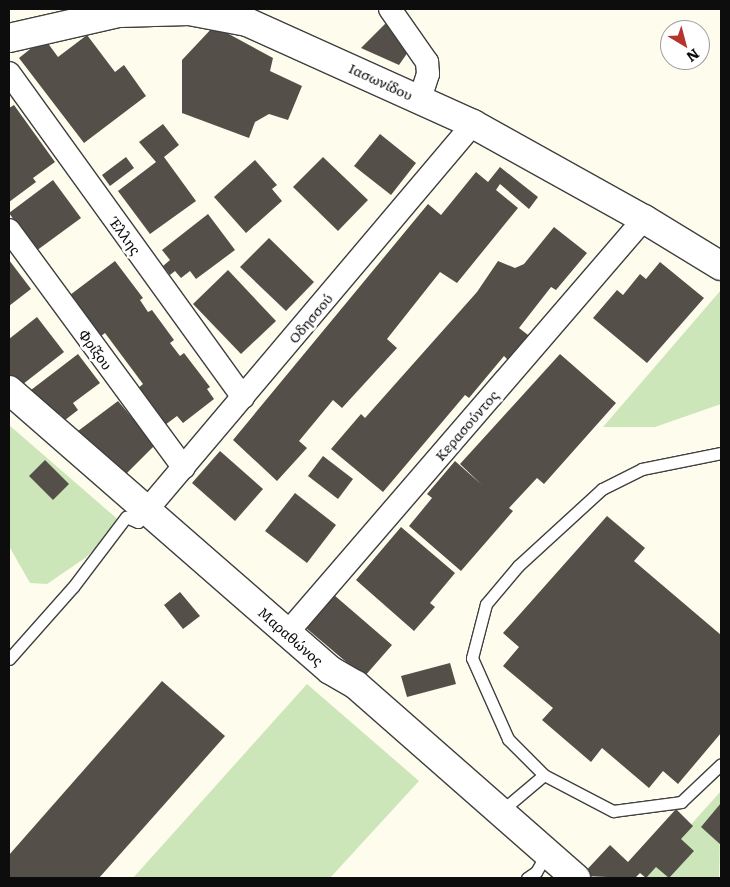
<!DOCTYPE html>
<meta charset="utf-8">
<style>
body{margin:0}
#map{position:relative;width:730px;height:887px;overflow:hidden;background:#fefced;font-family:Literata,serif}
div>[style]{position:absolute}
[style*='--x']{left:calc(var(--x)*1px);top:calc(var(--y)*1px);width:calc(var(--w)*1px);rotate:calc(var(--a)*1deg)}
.green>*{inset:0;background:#cce6b9}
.building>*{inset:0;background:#554f4a}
.roads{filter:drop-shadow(1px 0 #404040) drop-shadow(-1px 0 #404040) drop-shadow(0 1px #404040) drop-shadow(0 -1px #404040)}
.service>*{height:11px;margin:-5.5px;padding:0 5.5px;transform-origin:5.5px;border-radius:5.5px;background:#fff}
.minor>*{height:22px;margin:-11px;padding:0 11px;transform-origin:11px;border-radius:11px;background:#fff}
.tertiary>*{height:28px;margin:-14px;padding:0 14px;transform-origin:14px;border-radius:14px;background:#fff}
span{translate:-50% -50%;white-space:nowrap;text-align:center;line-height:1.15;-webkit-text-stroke:5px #fff;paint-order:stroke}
.street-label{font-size:14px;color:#0d0d0d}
.frame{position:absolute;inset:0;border:10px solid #0d0d0d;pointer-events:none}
.north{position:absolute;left:660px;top:20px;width:50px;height:50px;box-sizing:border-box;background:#fff;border:1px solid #9e9e9e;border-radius:50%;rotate:143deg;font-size:14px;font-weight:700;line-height:20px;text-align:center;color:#0d0d0d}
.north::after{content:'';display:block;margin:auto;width:18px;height:22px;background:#b5342c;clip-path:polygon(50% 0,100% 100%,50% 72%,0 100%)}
</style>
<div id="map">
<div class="green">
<div style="clip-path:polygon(721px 290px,721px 404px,655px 427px,603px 427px)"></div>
<div style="clip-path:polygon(9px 425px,122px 523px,85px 558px,47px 584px,30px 583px,9px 546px)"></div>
<div style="clip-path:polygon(307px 684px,419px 781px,330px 878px,133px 878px)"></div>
<div style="clip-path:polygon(721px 791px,719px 878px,643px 878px)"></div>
</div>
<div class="building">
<div style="clip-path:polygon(387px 22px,408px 52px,399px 65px,361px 48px)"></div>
<div style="clip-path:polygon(214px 26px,273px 58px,270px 71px,302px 86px,288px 120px,269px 114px,255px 122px,249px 138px,182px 113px,182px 60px)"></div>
<div style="clip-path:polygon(87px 35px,115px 72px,124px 65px,146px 96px,84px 143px,19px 58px,44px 38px,58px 57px)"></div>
<div style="clip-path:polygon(14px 105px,55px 162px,33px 178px,36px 182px,9px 202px,9px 108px)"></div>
<div style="clip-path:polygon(163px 124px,179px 145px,164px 157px,196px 201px,150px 234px,118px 191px,156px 162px,139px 142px)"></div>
<div style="clip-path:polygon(380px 134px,416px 163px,391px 195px,354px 166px)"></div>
<div style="clip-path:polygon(126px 157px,134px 168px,110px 186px,102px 175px)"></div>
<div style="clip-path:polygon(323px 157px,368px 200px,338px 231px,293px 187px)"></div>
<div style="clip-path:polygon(255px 160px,277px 185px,272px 189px,282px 201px,246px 233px,214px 197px)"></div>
<div style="clip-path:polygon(500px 167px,538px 197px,529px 209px,500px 184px,496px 190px,518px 208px,457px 283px,440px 272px,387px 339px,397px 348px,342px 408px,333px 400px,299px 441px,307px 448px,277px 481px,233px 440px,428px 204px,441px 215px,476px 172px,488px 182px)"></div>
<div style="clip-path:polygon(53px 180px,81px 218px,36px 251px,9px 213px)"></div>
<div style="clip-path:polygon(208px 214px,235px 250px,196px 279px,190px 271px,181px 278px,175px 271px,170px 275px,163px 266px,170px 260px,162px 250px)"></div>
<div style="clip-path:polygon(554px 227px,587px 253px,556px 290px,551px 287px,519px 328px,532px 338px,511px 363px,504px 356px,469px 398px,465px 395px,383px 492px,331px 449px,361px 414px,365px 418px,477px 292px,498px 261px,515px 268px,524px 264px)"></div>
<div style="clip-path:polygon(269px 238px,314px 282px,286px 311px,240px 267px)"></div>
<div style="clip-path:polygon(9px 260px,31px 289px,9px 306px)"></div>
<div style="clip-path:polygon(115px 261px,143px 298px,140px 300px,148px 312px,152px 310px,174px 340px,170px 343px,180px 356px,184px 353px,210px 387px,207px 389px,214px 399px,183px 423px,177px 416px,165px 425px,137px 389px,143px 384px,105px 333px,101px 336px,70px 295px)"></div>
<div style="clip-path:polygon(660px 262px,704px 298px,647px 363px,593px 318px,617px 290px,623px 295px,640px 274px,646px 279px)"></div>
<div style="clip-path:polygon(228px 270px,276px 321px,241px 354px,193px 304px)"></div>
<div style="clip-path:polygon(37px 317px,64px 352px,18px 388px,9px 377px,9px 339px)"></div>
<div style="clip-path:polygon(78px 354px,100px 383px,73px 403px,78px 410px,65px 420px,60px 414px,53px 419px,31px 390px)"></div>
<div style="clip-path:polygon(560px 354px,616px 403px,544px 484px,537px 478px,509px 508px,513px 511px,461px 571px,409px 526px,432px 498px,427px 494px,455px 461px,482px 485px,460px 464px)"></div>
<div style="clip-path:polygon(118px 401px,155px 445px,121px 479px,74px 434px)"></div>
<div style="clip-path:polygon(220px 451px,263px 489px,235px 521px,192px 483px)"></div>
<div style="clip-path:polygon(323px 456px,353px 479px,338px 499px,308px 476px)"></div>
<div style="clip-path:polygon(45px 460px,69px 484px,53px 500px,29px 476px)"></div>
<div style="clip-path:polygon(295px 493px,336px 525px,307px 563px,265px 531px)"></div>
<div style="clip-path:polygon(607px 516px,645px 548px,634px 561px,721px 635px,721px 733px,678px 784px,663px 771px,649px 788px,602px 748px,591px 762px,542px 720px,553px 708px,503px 666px,519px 647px,503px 633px)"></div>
<div style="clip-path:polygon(401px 527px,455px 573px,430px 603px,435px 607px,414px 631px,356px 580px)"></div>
<div style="clip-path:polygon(180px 592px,200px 616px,183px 629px,164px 605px)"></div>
<div style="clip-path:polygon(334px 595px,392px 645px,364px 677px,306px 628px)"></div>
<div style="clip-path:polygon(450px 663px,456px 684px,407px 697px,401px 676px)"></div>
<div style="clip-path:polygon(162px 681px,225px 736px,99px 878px,9px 878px,9px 855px)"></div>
<div style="clip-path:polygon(721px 803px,721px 845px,701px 827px)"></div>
<div style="clip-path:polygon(676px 809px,693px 826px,681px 839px,694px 851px,669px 878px,656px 867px,646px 878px,640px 873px,635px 878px,581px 876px,610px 845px,628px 862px)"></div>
</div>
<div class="roads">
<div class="service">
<div style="--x:721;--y:453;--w:81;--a:168.6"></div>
<div style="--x:642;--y:469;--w:45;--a:153.4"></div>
<div style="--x:602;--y:489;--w:114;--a:137.5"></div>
<div style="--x:518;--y:566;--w:50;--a:130.1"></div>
<div style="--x:486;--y:604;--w:56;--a:104.5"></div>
<div style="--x:472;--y:658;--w:89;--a:66"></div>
<div style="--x:508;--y:739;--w:51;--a:45"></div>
<div style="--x:544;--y:775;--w:78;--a:27.6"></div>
<div style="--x:613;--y:811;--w:69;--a:-7.5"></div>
<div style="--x:681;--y:802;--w:55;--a:-43.5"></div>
<div style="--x:9;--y:659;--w:96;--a:-48.4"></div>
<div style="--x:73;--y:587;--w:88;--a:-52.9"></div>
<div style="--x:126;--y:517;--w:13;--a:23"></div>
<div style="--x:138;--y:522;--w:14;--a:-54"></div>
<div style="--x:500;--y:812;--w:57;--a:-40.1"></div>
<div style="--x:527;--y:878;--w:11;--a:-34"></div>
<div style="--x:536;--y:872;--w:22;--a:-60"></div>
</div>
<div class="minor">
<div style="--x:390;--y:9;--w:65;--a:55.1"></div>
<div style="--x:427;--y:62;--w:12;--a:85"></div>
<div style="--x:428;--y:74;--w:26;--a:108"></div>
<div style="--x:9;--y:73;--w:400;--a:54.2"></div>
<div style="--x:9;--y:230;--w:295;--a:53.7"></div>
<div style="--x:146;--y:511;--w:507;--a:-49.8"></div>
<div style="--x:288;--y:632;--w:545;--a:-49.24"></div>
</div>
<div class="tertiary">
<div style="--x:9;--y:38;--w:113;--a:-12.8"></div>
<div style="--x:119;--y:13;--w:70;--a:-1.6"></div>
<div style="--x:189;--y:11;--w:59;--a:10.7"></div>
<div style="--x:247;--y:22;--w:248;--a:24.3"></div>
<div style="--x:473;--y:124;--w:196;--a:29.1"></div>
<div style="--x:644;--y:219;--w:90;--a:31.4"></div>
<div style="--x:9;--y:390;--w:426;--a:41.1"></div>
<div style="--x:330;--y:670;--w:30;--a:30"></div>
<div style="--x:356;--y:685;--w:293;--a:41.3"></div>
</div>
</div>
<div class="street-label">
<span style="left:381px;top:81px;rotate:25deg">Ιασωνίδου</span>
<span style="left:126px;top:236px;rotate:54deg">Έλλης</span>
<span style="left:310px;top:318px;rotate:-50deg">Οδησσού</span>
<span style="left:96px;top:349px;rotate:54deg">Φρίξου</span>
<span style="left:466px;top:425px;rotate:-49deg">Κερασούντος</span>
<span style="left:291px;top:636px;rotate:41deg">Μαραθώνος</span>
</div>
<div class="frame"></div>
<div class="north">N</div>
</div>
